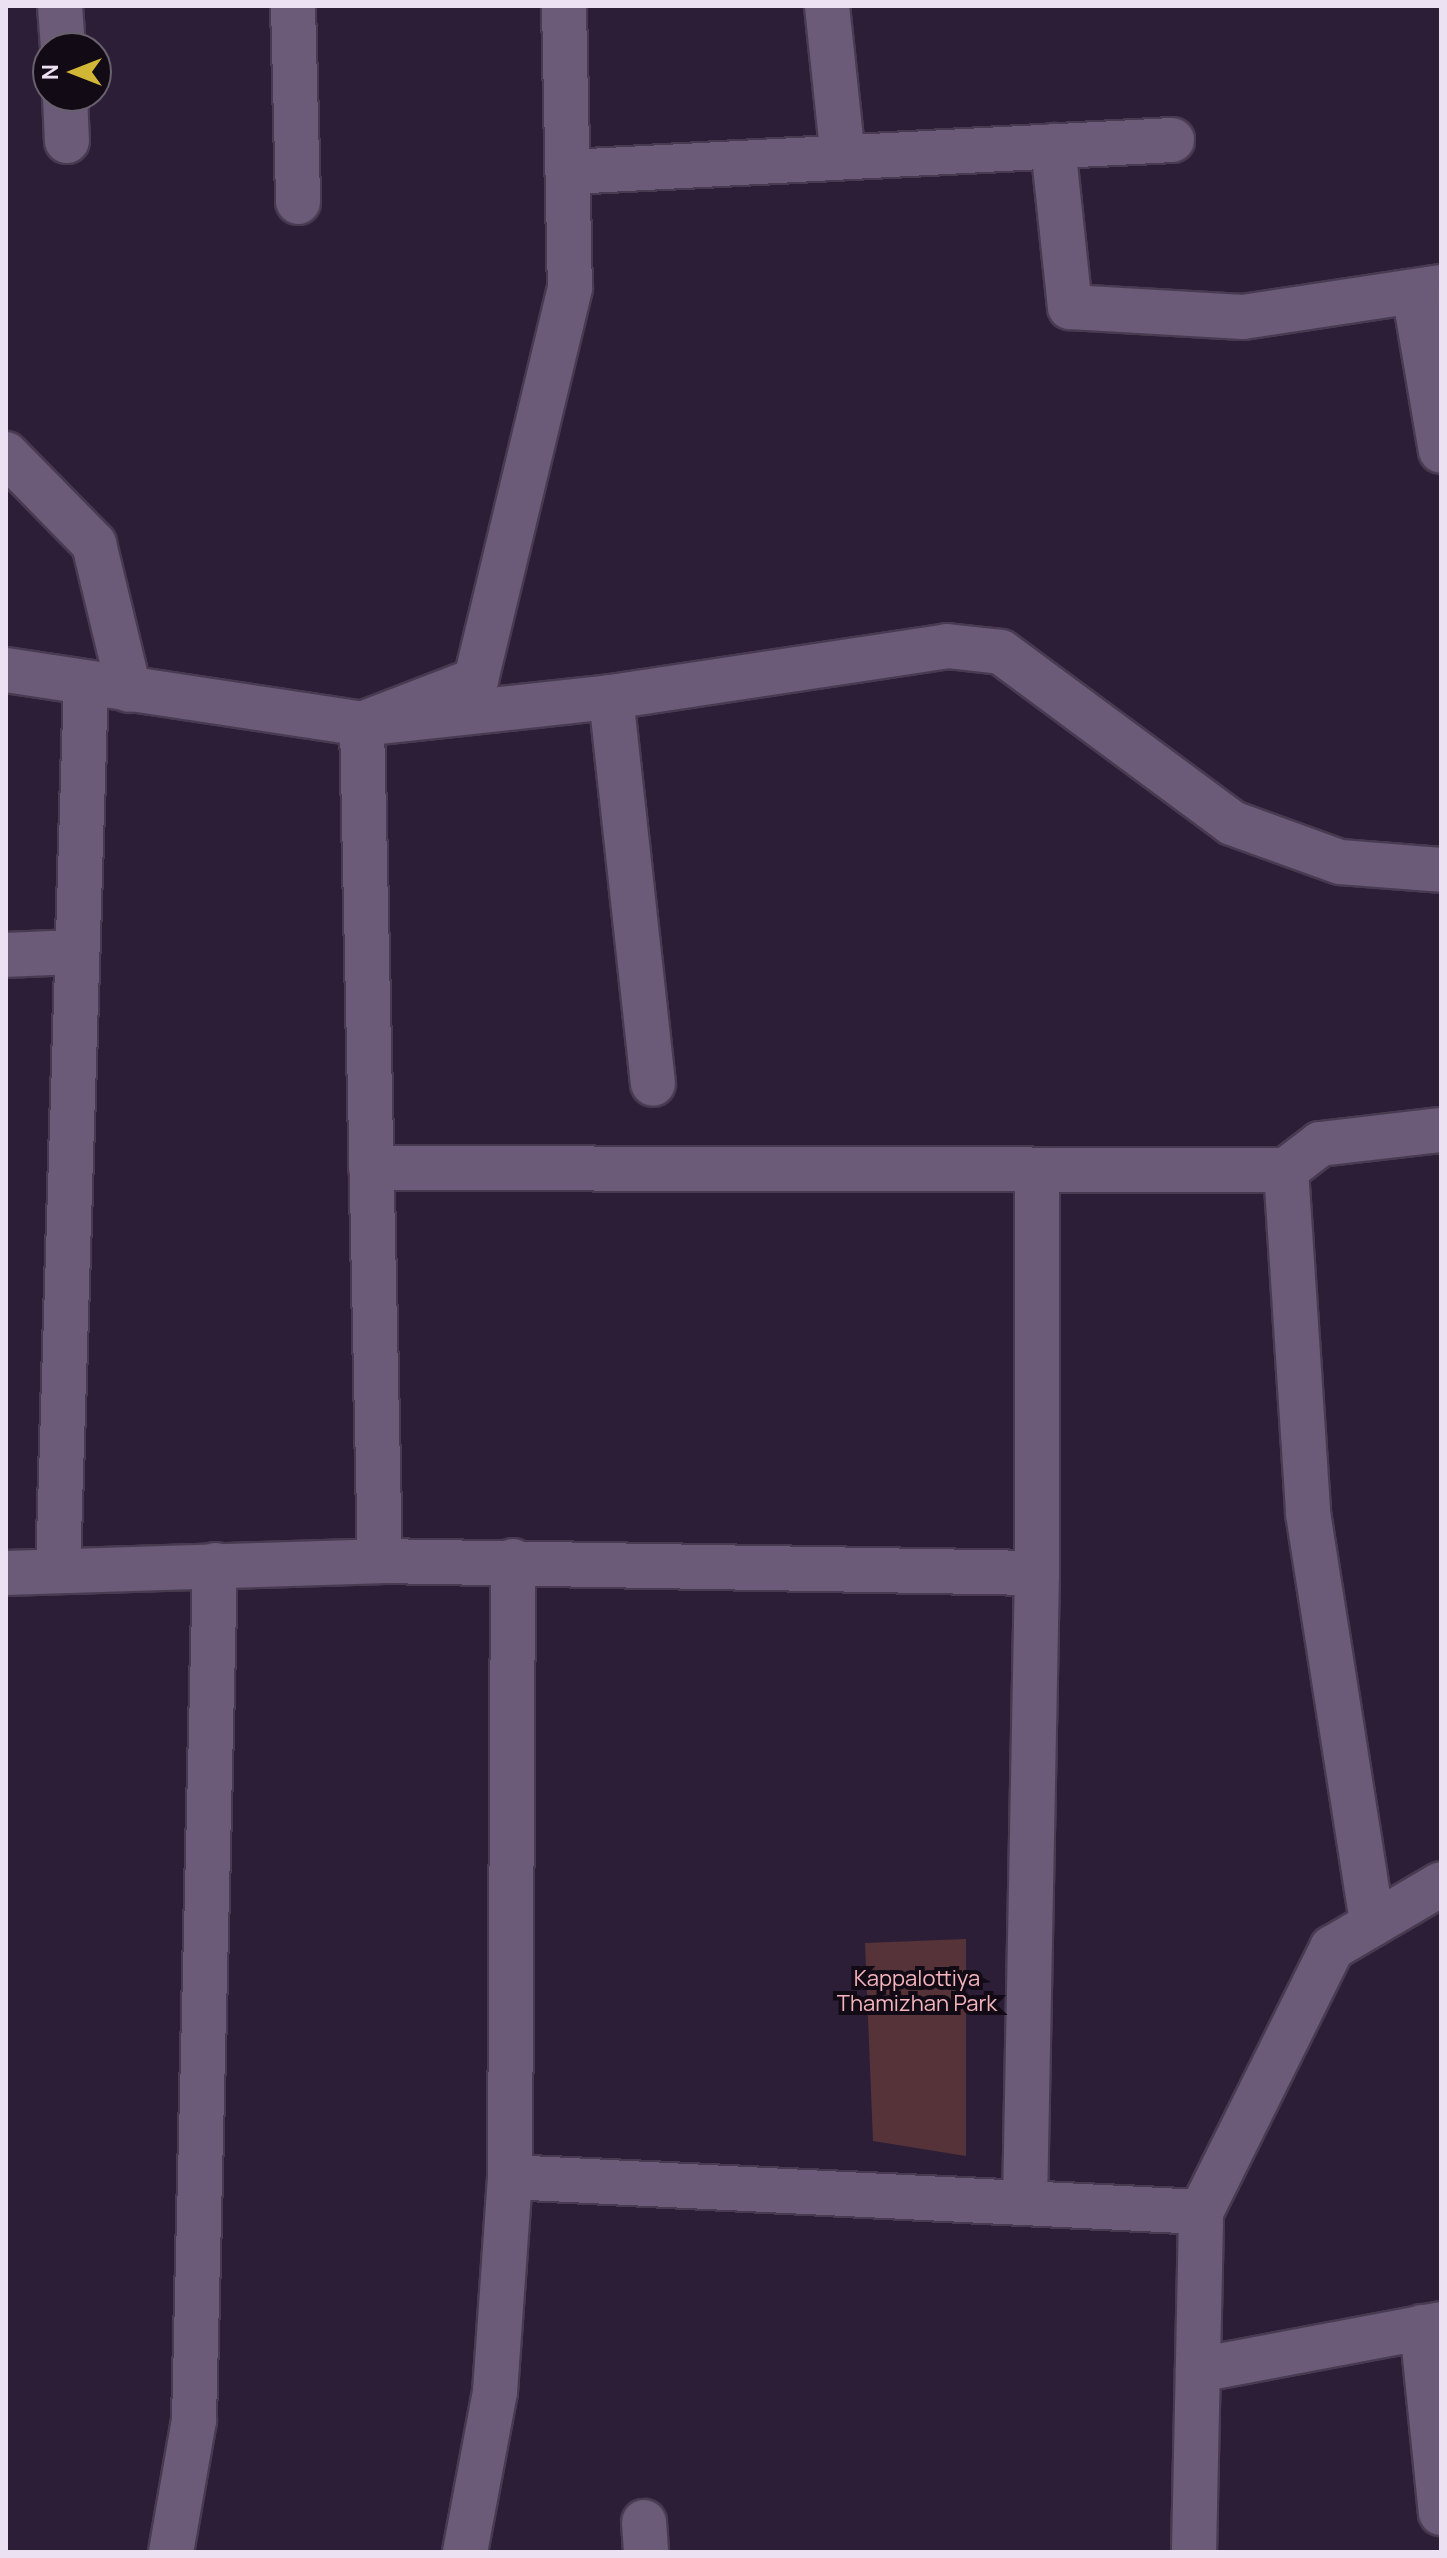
<!DOCTYPE html>
<style>
body{margin:0}
#map{position:relative;width:1447px;height:2558px;overflow:hidden;background:#2d1e37;font-family:Manrope,sans-serif}
div>[style]{position:absolute}
[style*='--x']{left:calc(var(--x)*1px);top:calc(var(--y)*1px);width:calc(var(--w)*1px);rotate:calc(var(--a)*1deg)}
.green>*{inset:0;background:#563339}
.roads{filter:drop-shadow(2px 0 #483b51) drop-shadow(-2px 0 #483b51) drop-shadow(0 2px #483b51) drop-shadow(0 -2px #483b51)}
.street>*{height:44px;margin:-22px;padding:0 22px;transform-origin:22px;border-radius:22px;background:#6b5b78}
span{translate:-50% -50%;white-space:nowrap;text-align:center;line-height:1.15;-webkit-text-stroke:8px #120b16;paint-order:stroke}
.park-label{font-size:22px;color:#f6b4bd}
.frame{position:absolute;inset:0;border:8px solid #ebe1f2;pointer-events:none}
.north{position:absolute;left:32px;top:32px;width:80px;height:80px;box-sizing:border-box;background:#120b16;border:2px solid #69616e;border-radius:50%;rotate:270deg;font-size:22px;font-weight:700;line-height:32px;text-align:center;color:#ebe1f2}
.north::after{content:'';display:block;margin:auto;width:28px;height:36px;background:#d2b736;clip-path:polygon(50% 0,100% 100%,50% 72%,0 100%)}
</style>
<div id="map">
<div class="green">
<div style="clip-path:polygon(966px 1939px,966px 2156px,873px 2141px,865px 1943px)"></div>
</div>
<div class="roads">
<div class="street">
<div style="--x:60;--y:6;--w:42;--a:85.9"></div>
<div style="--x:293;--y:6;--w:196;--a:88.5"></div>
<div style="--x:564;--y:6;--w:282;--a:88.8"></div>
<div style="--x:570;--y:288;--w:403;--a:103.5"></div>
<div style="--x:476;--y:680;--w:122;--a:158.9"></div>
<div style="--x:362;--y:724;--w:837;--a:88.77"></div>
<div style="--x:380;--y:1561;--w:657;--a:1.05"></div>
<div style="--x:827;--y:6;--w:152;--a:84"></div>
<div style="--x:65;--y:96;--w:45;--a:87.5"></div>
<div style="--x:1053;--y:146;--w:162;--a:84"></div>
<div style="--x:1070;--y:307;--w:173;--a:3.3"></div>
<div style="--x:1243;--y:317;--w:200;--a:-8.6"></div>
<div style="--x:570;--y:172;--w:603;--a:-3.04"></div>
<div style="--x:1414;--y:292;--w:161;--a:80.4"></div>
<div style="--x:6;--y:454;--w:126;--a:45.6"></div>
<div style="--x:94;--y:544;--w:150;--a:76.5"></div>
<div style="--x:6;--y:670;--w:360;--a:8.6"></div>
<div style="--x:362;--y:724;--w:250;--a:-6.2"></div>
<div style="--x:611;--y:697;--w:389;--a:83.8"></div>
<div style="--x:611;--y:697;--w:340;--a:-8.6"></div>
<div style="--x:947;--y:646;--w:54;--a:6.3"></div>
<div style="--x:1001;--y:652;--w:287;--a:36.5"></div>
<div style="--x:1232;--y:823;--w:115;--a:19.9"></div>
<div style="--x:1340;--y:862;--w:101;--a:4.5"></div>
<div style="--x:6;--y:955;--w:71;--a:-2.4"></div>
<div style="--x:371;--y:1168;--w:915;--a:0.13"></div>
<div style="--x:1286;--y:1170;--w:43;--a:-37.4"></div>
<div style="--x:1320;--y:1144;--w:122;--a:-6.6"></div>
<div style="--x:1286;--y:1170;--w:344;--a:86.3"></div>
<div style="--x:1308;--y:1513;--w:416;--a:81.1"></div>
<div style="--x:58;--y:1569;--w:885;--a:-88.19"></div>
<div style="--x:6;--y:1573;--w:374;--a:-1.8"></div>
<div style="--x:510;--y:2177;--w:692;--a:2.9"></div>
<div style="--x:1201;--y:2212;--w:295;--a:-63.6"></div>
<div style="--x:1332;--y:1948;--w:126;--a:-30.4"></div>
<div style="--x:1025;--y:2203;--w:630;--a:-88.91"></div>
<div style="--x:1037;--y:1573;--w:403;--a:-90"></div>
<div style="--x:1422;--y:2327;--w:187;--a:84.2"></div>
<div style="--x:1198;--y:2370;--w:247;--a:-10.7"></div>
<div style="--x:644;--y:2522;--w:30;--a:86"></div>
<div style="--x:171;--y:2552;--w:134;--a:-80.1"></div>
<div style="--x:194;--y:2420;--w:855;--a:-88.59"></div>
<div style="--x:465;--y:2552;--w:163;--a:-79.4"></div>
<div style="--x:495;--y:2392;--w:216;--a:-86"></div>
<div style="--x:510;--y:2177;--w:616;--a:-89.72"></div>
<div style="--x:1194;--y:2552;--w:340;--a:-88.8"></div>
</div>
</div>
<div class="park-label">
<span style="left:917px;top:1991px">Kappalottiya<br>Thamizhan Park</span>
</div>
<div class="frame"></div>
<div class="north">N</div>
</div>
